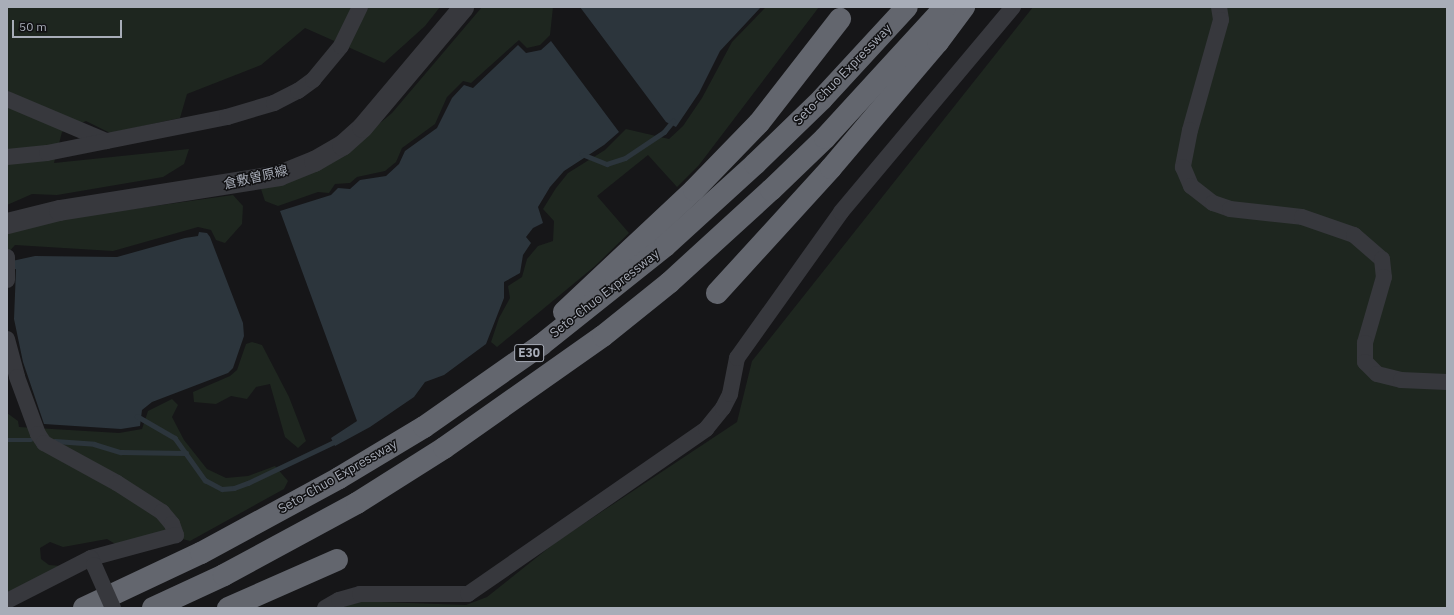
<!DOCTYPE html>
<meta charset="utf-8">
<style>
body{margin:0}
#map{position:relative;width:1454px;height:615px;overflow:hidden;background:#161618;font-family:"IBM Plex Sans","Noto Sans JP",sans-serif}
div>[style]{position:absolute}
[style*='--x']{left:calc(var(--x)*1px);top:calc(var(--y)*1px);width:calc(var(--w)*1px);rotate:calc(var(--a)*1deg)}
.green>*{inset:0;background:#1e261f}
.water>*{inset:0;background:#2c353c}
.stream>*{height:4.5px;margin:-2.25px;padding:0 2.25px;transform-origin:2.25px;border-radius:2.25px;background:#2c353c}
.minor>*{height:16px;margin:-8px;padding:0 8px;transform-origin:8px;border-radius:8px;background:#37383d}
.tertiary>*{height:21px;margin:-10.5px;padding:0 10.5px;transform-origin:10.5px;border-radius:10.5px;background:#37383d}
.motorway>*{height:22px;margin:-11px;padding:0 11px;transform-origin:11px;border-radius:11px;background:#63666e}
.minor-bridge>*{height:16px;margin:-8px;padding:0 8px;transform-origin:8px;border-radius:8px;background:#37383d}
span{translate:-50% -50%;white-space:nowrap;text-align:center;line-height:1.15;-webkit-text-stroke:3px #111113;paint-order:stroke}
.shield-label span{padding:1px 3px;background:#111113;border:1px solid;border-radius:3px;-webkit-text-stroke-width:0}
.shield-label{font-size:12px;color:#a8adb8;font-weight:700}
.street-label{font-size:13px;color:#a8adb8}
.frame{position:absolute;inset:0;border:8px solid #a8adb8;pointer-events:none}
.scale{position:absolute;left:12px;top:20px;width:110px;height:18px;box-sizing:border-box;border:2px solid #a8adb8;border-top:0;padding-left:5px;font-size:12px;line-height:14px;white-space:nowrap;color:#a8adb8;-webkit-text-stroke:3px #111113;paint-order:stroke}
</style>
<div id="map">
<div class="green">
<div style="clip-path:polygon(7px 7px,440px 7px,425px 26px,384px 63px,305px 28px,261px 65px,187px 94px,180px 118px,110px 133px,86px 121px,62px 132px,54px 163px,189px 149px,184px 164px,163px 177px,57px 195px,32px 194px,7px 205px)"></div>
<div style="clip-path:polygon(482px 7px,553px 7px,550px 35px,540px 45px,527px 48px,519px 40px,471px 83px,463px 81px,447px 97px,435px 124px,402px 148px,396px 162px,385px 171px,357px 177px,350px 183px,335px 184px,329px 193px,318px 192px,278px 206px,265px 201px,261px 189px,296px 179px,361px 139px,392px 113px)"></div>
<div style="clip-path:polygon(766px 7px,819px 7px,699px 165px,677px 187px,648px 155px,597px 196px,629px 233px,595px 266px,497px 347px,491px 342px,499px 318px,510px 298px,508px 286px,522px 277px,527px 259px,538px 246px,553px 241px,554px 221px,543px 209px,556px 188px,568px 173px,605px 150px,626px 129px,669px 139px,683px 126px,702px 98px,732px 42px)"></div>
<div style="clip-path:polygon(1033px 7px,1447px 7px,1447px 608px,342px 608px,353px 602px,381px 602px,466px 605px,487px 597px,556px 542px,737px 422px,752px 361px)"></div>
<div style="clip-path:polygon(233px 195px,243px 206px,242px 224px,225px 243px,216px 240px,211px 230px,198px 227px,113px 251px,15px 245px,7px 254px,7px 232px,54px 220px)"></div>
<div style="clip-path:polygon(252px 342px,262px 345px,289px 397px,306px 441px,298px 448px,285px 437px,270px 384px,256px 387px,247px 399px,231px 396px,216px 404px,194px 402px,193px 392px,230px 376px,237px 370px,246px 344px)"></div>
<div style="clip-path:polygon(172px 399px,178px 405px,172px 417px,184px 440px,207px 469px,226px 478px,248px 476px,275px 466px,288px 481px,284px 489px,190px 541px,160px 533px,117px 545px,107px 539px,63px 547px,50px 542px,40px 548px,41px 559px,49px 565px,60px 566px,7px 597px,7px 413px,18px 421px,19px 427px,119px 433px,142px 429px,148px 411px)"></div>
</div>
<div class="water">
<div style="clip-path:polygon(580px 7px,761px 7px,720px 51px,699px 93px,676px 127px,666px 122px)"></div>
<div style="clip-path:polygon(551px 41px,619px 132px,604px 145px,564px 171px,550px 187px,538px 207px,543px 223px,533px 228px,526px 237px,531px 243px,523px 255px,520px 273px,504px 282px,504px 298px,486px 344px,444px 375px,425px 382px,414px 397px,370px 427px,335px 446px,331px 438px,357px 421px,280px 211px,331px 195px,338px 188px,350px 189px,360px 180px,386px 176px,399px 164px,405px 151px,437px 128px,452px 98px,464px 85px,473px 88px,518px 45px,526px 53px,541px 50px)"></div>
<div style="clip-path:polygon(199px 232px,207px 233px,210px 237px,243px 323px,244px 336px,233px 368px,228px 373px,152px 402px,142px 410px,140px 426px,121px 429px,44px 424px,23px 362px,14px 319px,16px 269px,12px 270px,12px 261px,35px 256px,117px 257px,185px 238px,198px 236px)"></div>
</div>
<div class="stream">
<div style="--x:582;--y:154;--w:27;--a:22"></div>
<div style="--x:607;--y:164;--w:19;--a:-18"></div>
<div style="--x:625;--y:158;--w:47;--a:-33.7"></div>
<div style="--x:664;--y:132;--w:14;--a:-51"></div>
<div style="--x:137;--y:416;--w:44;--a:30.1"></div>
<div style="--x:175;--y:438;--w:52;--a:54.5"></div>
<div style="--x:205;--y:480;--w:19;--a:28"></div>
<div style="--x:222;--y:489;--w:12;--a:-5"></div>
<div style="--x:234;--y:488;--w:15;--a:-20"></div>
<div style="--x:248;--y:483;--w:100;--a:-25.5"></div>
<div style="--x:7;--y:440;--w:24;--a:0"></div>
<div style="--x:55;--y:441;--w:39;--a:4"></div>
<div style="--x:94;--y:444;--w:28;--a:17"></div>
<div style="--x:121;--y:452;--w:65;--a:0.9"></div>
</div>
<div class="minor">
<div style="--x:1219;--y:7;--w:13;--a:81"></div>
<div style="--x:1221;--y:20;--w:114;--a:105.7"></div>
<div style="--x:1190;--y:130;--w:38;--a:101"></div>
<div style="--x:1183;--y:167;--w:21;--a:67"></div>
<div style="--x:1191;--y:186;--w:28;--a:38"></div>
<div style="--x:1213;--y:203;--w:18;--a:19"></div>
<div style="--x:1230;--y:209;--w:72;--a:6.3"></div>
<div style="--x:1302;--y:217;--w:55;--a:19.1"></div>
<div style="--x:1354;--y:235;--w:37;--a:41"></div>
<div style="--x:1382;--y:259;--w:18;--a:84"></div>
<div style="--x:1384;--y:277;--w:69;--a:106.1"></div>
<div style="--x:1365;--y:343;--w:19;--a:90"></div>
<div style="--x:1365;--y:362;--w:17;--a:45"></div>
<div style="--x:1377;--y:374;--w:25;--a:14"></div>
<div style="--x:1401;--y:380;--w:46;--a:2.5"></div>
<div style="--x:7;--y:99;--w:108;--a:23"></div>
<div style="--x:7;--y:157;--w:40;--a:-5.7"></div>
<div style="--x:47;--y:153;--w:184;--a:-11.3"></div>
<div style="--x:227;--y:117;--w:49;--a:-16.6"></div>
<div style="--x:274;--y:103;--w:27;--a:-27"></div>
<div style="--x:298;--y:91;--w:19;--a:-36"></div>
<div style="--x:313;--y:80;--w:44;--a:-50.5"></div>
<div style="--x:341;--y:46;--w:43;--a:-64"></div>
<div style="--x:7;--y:257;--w:23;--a:90"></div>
<div style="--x:7;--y:339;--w:39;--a:75"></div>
<div style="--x:17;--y:377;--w:61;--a:69.8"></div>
<div style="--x:38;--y:434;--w:11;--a:56"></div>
<div style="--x:44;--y:443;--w:83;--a:28.7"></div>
<div style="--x:117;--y:483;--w:54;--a:32.8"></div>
<div style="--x:162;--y:512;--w:16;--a:50"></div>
<div style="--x:172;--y:524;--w:12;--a:70"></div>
<div style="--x:176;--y:535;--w:88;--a:164.9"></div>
<div style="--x:91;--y:558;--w:8;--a:67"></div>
<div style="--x:7;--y:601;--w:94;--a:-27.1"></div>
<div style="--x:325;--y:608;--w:16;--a:-30"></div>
<div style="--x:339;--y:600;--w:22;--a:-16"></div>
<div style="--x:360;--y:594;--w:108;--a:0"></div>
<div style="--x:468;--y:594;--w:290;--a:-34.7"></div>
<div style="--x:706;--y:429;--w:27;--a:-51"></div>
<div style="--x:723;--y:408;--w:16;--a:-63"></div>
<div style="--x:730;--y:394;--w:37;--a:-79"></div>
<div style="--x:737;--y:358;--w:179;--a:-54.5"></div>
<div style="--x:841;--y:212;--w:268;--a:-50"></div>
</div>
<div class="tertiary">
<div style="--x:7;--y:223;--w:54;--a:-14"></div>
<div style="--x:59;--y:210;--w:223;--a:-9"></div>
<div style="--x:279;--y:175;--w:38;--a:-22"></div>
<div style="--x:314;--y:161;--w:32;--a:-30"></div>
<div style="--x:342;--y:145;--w:27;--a:-42"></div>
<div style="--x:362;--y:127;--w:157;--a:-49.9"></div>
</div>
<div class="motorway">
<div style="--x:717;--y:293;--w:169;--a:-47.6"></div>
<div style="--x:831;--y:168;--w:165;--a:-49.7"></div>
<div style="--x:938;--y:42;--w:44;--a:-53.4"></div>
<div style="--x:564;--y:312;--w:178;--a:-43.2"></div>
<div style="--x:694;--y:190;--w:93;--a:-45.9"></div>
<div style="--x:759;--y:123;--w:132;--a:-52.1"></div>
<div style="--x:84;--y:608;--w:129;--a:-25.2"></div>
<div style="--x:201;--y:553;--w:157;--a:-28.5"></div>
<div style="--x:339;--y:478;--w:99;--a:-31"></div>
<div style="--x:424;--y:427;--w:143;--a:-35"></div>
<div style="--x:541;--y:345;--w:159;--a:-38.6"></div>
<div style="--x:665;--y:246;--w:122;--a:-42.3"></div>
<div style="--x:755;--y:164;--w:93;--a:-44.1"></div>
<div style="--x:822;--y:99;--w:125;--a:-47.3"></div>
<div style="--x:153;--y:608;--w:78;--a:-24.9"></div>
<div style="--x:224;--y:575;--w:151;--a:-28.4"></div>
<div style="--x:357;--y:503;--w:103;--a:-32.3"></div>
<div style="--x:444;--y:448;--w:194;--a:-35.2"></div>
<div style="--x:603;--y:336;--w:85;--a:-38.8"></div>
<div style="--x:669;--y:283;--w:138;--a:-42.4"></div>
<div style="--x:771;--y:190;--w:75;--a:-43.9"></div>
<div style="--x:825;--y:138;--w:178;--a:-47.5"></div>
<div style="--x:228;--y:608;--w:119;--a:-23.8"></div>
</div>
<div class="minor-bridge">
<div style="--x:94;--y:565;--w:47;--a:66.2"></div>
</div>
<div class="shield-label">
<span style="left:529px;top:353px">E30</span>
</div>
<div class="street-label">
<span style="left:843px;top:75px;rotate:-46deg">Seto-Chuo Expressway</span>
<span style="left:256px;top:178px;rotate:-13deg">倉敷曽原線</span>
<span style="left:605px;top:294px;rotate:-38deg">Seto-Chuo Expressway</span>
<span style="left:338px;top:477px;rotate:-30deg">Seto-Chuo Expressway</span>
</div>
<div class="frame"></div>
<div class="scale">50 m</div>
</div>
